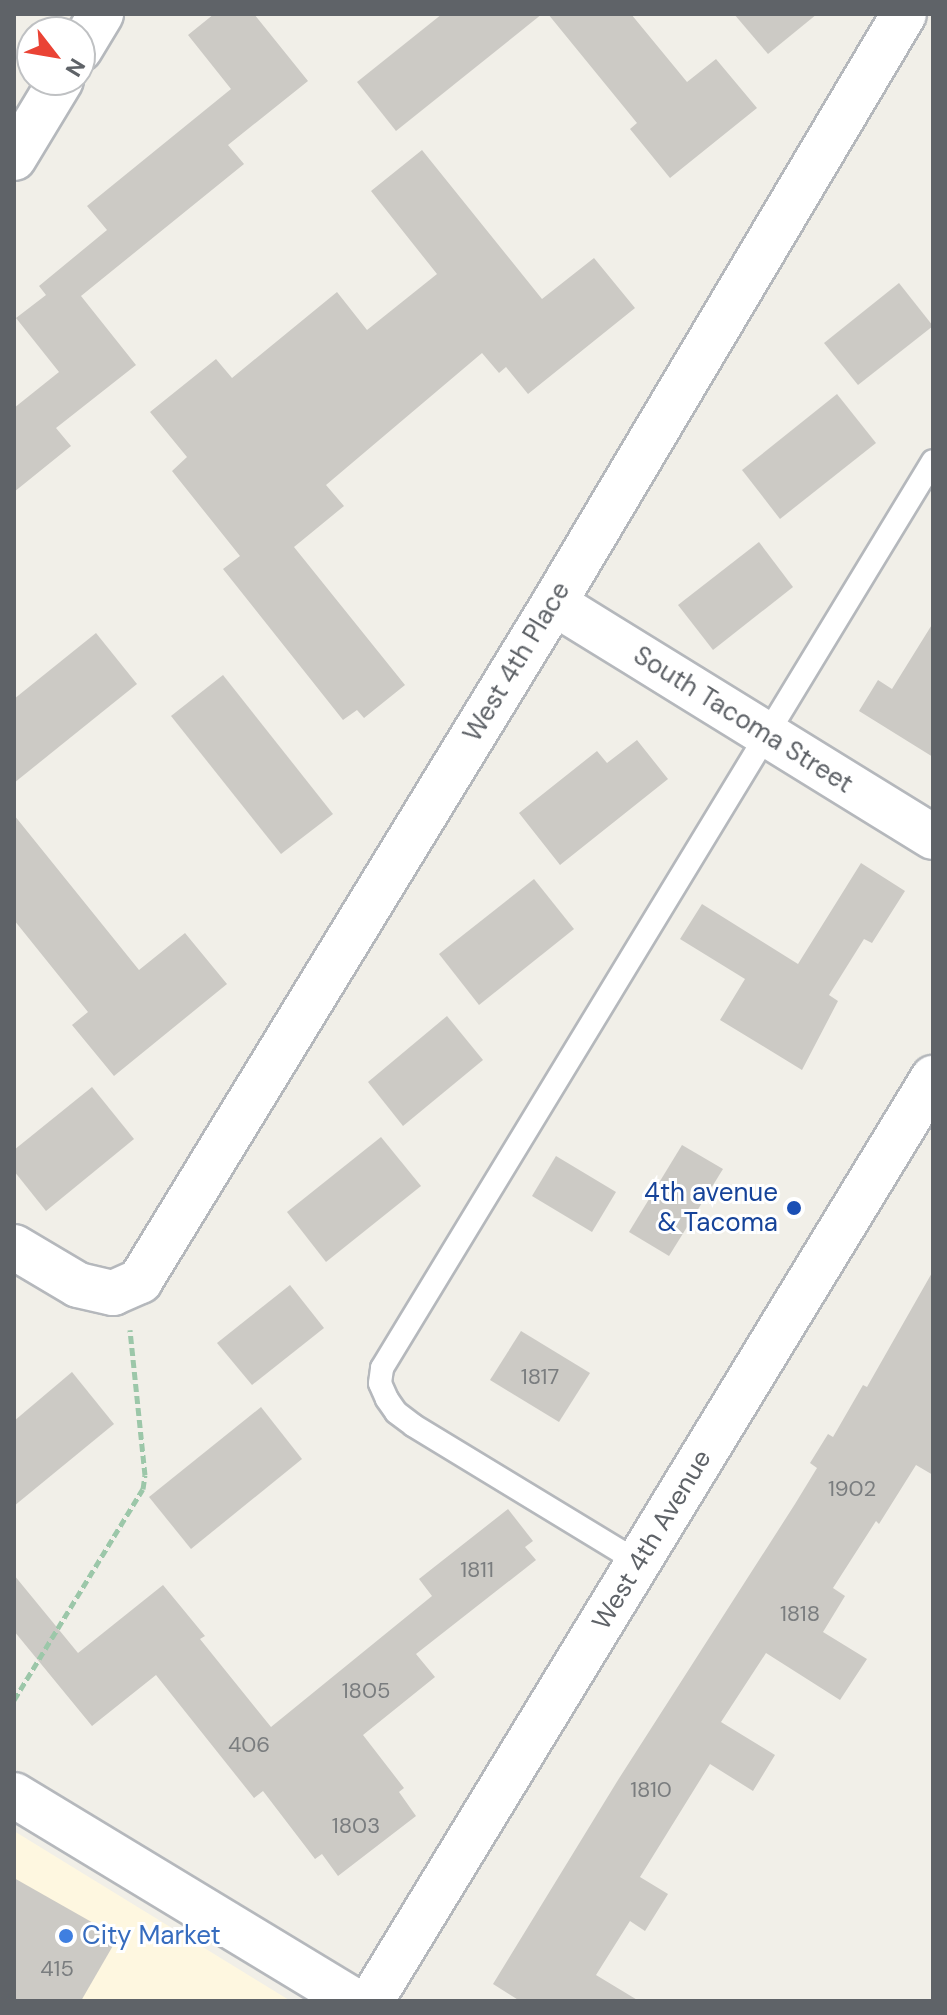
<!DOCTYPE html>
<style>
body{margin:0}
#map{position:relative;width:947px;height:2015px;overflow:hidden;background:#f1efe8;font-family:"DM Sans",sans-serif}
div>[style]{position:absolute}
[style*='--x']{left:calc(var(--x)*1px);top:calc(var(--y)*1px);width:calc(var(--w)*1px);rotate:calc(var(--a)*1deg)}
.commercial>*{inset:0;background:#fef7e0}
.building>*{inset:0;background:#cccac5}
.path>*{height:5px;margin-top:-2.5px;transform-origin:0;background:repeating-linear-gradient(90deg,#9cc7a9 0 8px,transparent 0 12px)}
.roads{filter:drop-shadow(2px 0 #b5b8bc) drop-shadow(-2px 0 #b5b8bc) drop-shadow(0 2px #b5b8bc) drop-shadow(0 -2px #b5b8bc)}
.lane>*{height:22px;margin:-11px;padding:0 11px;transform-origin:11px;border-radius:11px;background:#fff}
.street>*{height:44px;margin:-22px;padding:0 22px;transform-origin:22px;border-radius:22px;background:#fff}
.secondary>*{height:44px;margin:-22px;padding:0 22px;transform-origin:22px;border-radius:22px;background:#fff}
.dots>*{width:22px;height:22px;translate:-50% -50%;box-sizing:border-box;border:4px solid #fff;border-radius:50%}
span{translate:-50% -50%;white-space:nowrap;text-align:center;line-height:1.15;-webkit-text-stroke:6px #fff;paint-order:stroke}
.number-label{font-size:22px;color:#7a7d7f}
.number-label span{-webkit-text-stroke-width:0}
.street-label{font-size:26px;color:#5f6368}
.transit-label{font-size:26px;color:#164399}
.right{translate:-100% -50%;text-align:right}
.shop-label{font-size:26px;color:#366cbe}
.left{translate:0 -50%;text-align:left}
.frame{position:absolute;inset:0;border:16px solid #5f6368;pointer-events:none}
.north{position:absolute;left:16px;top:16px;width:80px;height:80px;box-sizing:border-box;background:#fff;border:2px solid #bfc1c3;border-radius:50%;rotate:121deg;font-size:22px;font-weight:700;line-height:32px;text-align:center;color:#5f6368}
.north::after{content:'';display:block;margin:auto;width:28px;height:36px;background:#ea4335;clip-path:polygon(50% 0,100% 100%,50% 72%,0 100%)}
</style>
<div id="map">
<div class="commercial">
<div style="clip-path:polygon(14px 1831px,289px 2000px,290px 2001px,14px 2001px)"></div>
</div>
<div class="building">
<div style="clip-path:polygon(214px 14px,254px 14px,308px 81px,228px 145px,244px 164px,81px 296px,136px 365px,56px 428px,71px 446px,14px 492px,14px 408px,59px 372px,16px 318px,46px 295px,39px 286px,107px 230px,87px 206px,231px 89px,188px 35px)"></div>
<div style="clip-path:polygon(442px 14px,542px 14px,396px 131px,357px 82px)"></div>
<div style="clip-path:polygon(548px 14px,631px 14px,687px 82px,716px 59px,757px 108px,670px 178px,630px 129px,637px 123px)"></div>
<div style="clip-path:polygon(734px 14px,817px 14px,768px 54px)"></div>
<div style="clip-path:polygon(422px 150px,542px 299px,594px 258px,635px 308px,528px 394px,506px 367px,499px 373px,482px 353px,326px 485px,344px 506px,294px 547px,405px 685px,364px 718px,357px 710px,343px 720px,223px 569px,240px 556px,172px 471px,187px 457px,150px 412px,216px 359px,232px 378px,337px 292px,367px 330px,437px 274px,371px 191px)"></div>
<div style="clip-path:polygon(899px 283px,933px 326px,858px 385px,824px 343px)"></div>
<div style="clip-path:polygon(837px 394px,876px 443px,780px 519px,742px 470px)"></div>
<div style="clip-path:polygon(759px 542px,793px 587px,713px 650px,678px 605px)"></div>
<div style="clip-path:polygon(933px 623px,933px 757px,859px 711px,878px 680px,892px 689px)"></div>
<div style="clip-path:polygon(96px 633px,137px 684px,14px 783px,14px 699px)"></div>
<div style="clip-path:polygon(223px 675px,333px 814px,281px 854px,171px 716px)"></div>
<div style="clip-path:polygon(637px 740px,668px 779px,560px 865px,519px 813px,597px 751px,607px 763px)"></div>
<div style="clip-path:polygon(14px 815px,139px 970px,185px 933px,227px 984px,114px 1076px,72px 1025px,88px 1012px,14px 920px)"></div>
<div style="clip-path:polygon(861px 863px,905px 891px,872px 943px,864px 939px,829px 995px,838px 1001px,802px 1070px,720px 1020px,745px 979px,680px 939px,702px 904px,798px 964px)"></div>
<div style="clip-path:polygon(534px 879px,574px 929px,479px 1005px,439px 954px)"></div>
<div style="clip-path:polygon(447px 1016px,483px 1060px,403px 1126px,368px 1082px)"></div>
<div style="clip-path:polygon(92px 1087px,134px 1139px,46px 1211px,14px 1171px,14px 1150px)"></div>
<div style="clip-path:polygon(381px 1137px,421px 1186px,326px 1262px,287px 1212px)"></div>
<div style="clip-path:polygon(682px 1145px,723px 1169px,669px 1256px,629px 1232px)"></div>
<div style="clip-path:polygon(556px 1156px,616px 1192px,592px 1232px,532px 1196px)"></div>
<div style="clip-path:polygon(933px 1271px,933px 1475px,916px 1465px,879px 1524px,876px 1521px,833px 1588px,845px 1596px,823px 1632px,867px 1659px,840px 1700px,766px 1653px,721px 1722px,775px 1755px,753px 1791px,710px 1764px,640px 1877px,668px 1894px,645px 1931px,630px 1921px,596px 1975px,639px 2001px,520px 2001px,493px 1984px,618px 1780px,795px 1504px,817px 1468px,810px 1463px,828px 1434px,833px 1437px,863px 1385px,867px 1387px)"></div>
<div style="clip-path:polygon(290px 1285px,324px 1328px,252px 1385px,217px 1343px)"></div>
<div style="clip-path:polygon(521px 1331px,590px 1373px,559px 1422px,490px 1380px)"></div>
<div style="clip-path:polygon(72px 1372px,114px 1424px,14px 1506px,14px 1421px)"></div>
<div style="clip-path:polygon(261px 1407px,302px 1459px,191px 1549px,149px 1497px)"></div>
<div style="clip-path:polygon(508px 1509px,533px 1541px,525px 1547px,536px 1560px,416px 1654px,435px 1677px,363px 1735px,404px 1788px,399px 1792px,416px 1816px,338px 1876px,322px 1854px,315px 1859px,263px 1791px,254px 1798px,156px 1675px,92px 1726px,14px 1631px,14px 1575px,78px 1653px,163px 1585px,205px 1636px,200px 1639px,271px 1727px,432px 1596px,419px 1579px)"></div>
<div style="clip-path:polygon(14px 1878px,118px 1937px,81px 2001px,14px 2001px)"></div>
</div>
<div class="path">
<div style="--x:14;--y:1700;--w:247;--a:-58.6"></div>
<div style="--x:143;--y:1489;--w:14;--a:-82"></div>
<div style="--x:145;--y:1475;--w:146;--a:-95.9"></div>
</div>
<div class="roads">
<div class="lane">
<div style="--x:638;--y:1562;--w:263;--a:-148.7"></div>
<div style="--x:413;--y:1425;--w:21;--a:-143"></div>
<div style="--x:396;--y:1412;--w:16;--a:-125"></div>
<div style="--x:387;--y:1399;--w:17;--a:-114"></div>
<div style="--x:380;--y:1383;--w:15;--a:-82"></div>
<div style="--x:382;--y:1368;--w:1061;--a:-58.72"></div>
</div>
<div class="street">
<div style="--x:80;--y:49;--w:41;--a:-59"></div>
<div style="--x:14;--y:158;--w:91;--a:-58.9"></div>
<div style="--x:554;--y:603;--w:445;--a:31.7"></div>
<div style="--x:14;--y:1247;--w:74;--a:30.7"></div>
<div style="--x:78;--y:1285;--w:36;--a:13"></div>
<div style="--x:113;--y:1293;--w:30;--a:-24"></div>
<div style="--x:140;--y:1281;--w:794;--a:-58.59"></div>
<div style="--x:554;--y:603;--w:685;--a:-59.28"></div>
</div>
<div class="secondary">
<div style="--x:14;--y:1795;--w:398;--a:31.2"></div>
<div style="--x:371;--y:2001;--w:1081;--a:-58.66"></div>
</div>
</div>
<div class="dots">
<div style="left:794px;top:1208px;background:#1a4fb4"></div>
<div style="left:66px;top:1936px;background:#3f7fe0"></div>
</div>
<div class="number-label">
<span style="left:540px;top:1377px">1817</span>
<span style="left:852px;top:1489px">1902</span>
<span style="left:477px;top:1570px">1811</span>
<span style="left:800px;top:1614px">1818</span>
<span style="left:366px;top:1691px">1805</span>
<span style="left:249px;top:1745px">406</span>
<span style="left:651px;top:1790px">1810</span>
<span style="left:356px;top:1826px">1803</span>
<span style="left:57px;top:1969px">415</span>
</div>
<div class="street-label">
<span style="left:517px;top:662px;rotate:-59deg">West 4th Place</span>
<span style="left:743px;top:720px;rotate:32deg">South Tacoma Street</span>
<span style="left:652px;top:1540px;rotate:-59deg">West 4th Avenue</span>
</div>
<div class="transit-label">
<span class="right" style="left:778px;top:1208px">4th avenue<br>&amp; Tacoma</span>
</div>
<div class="shop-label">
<span class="left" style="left:82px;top:1936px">City Market</span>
</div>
<div class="frame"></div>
<div class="north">N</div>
</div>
